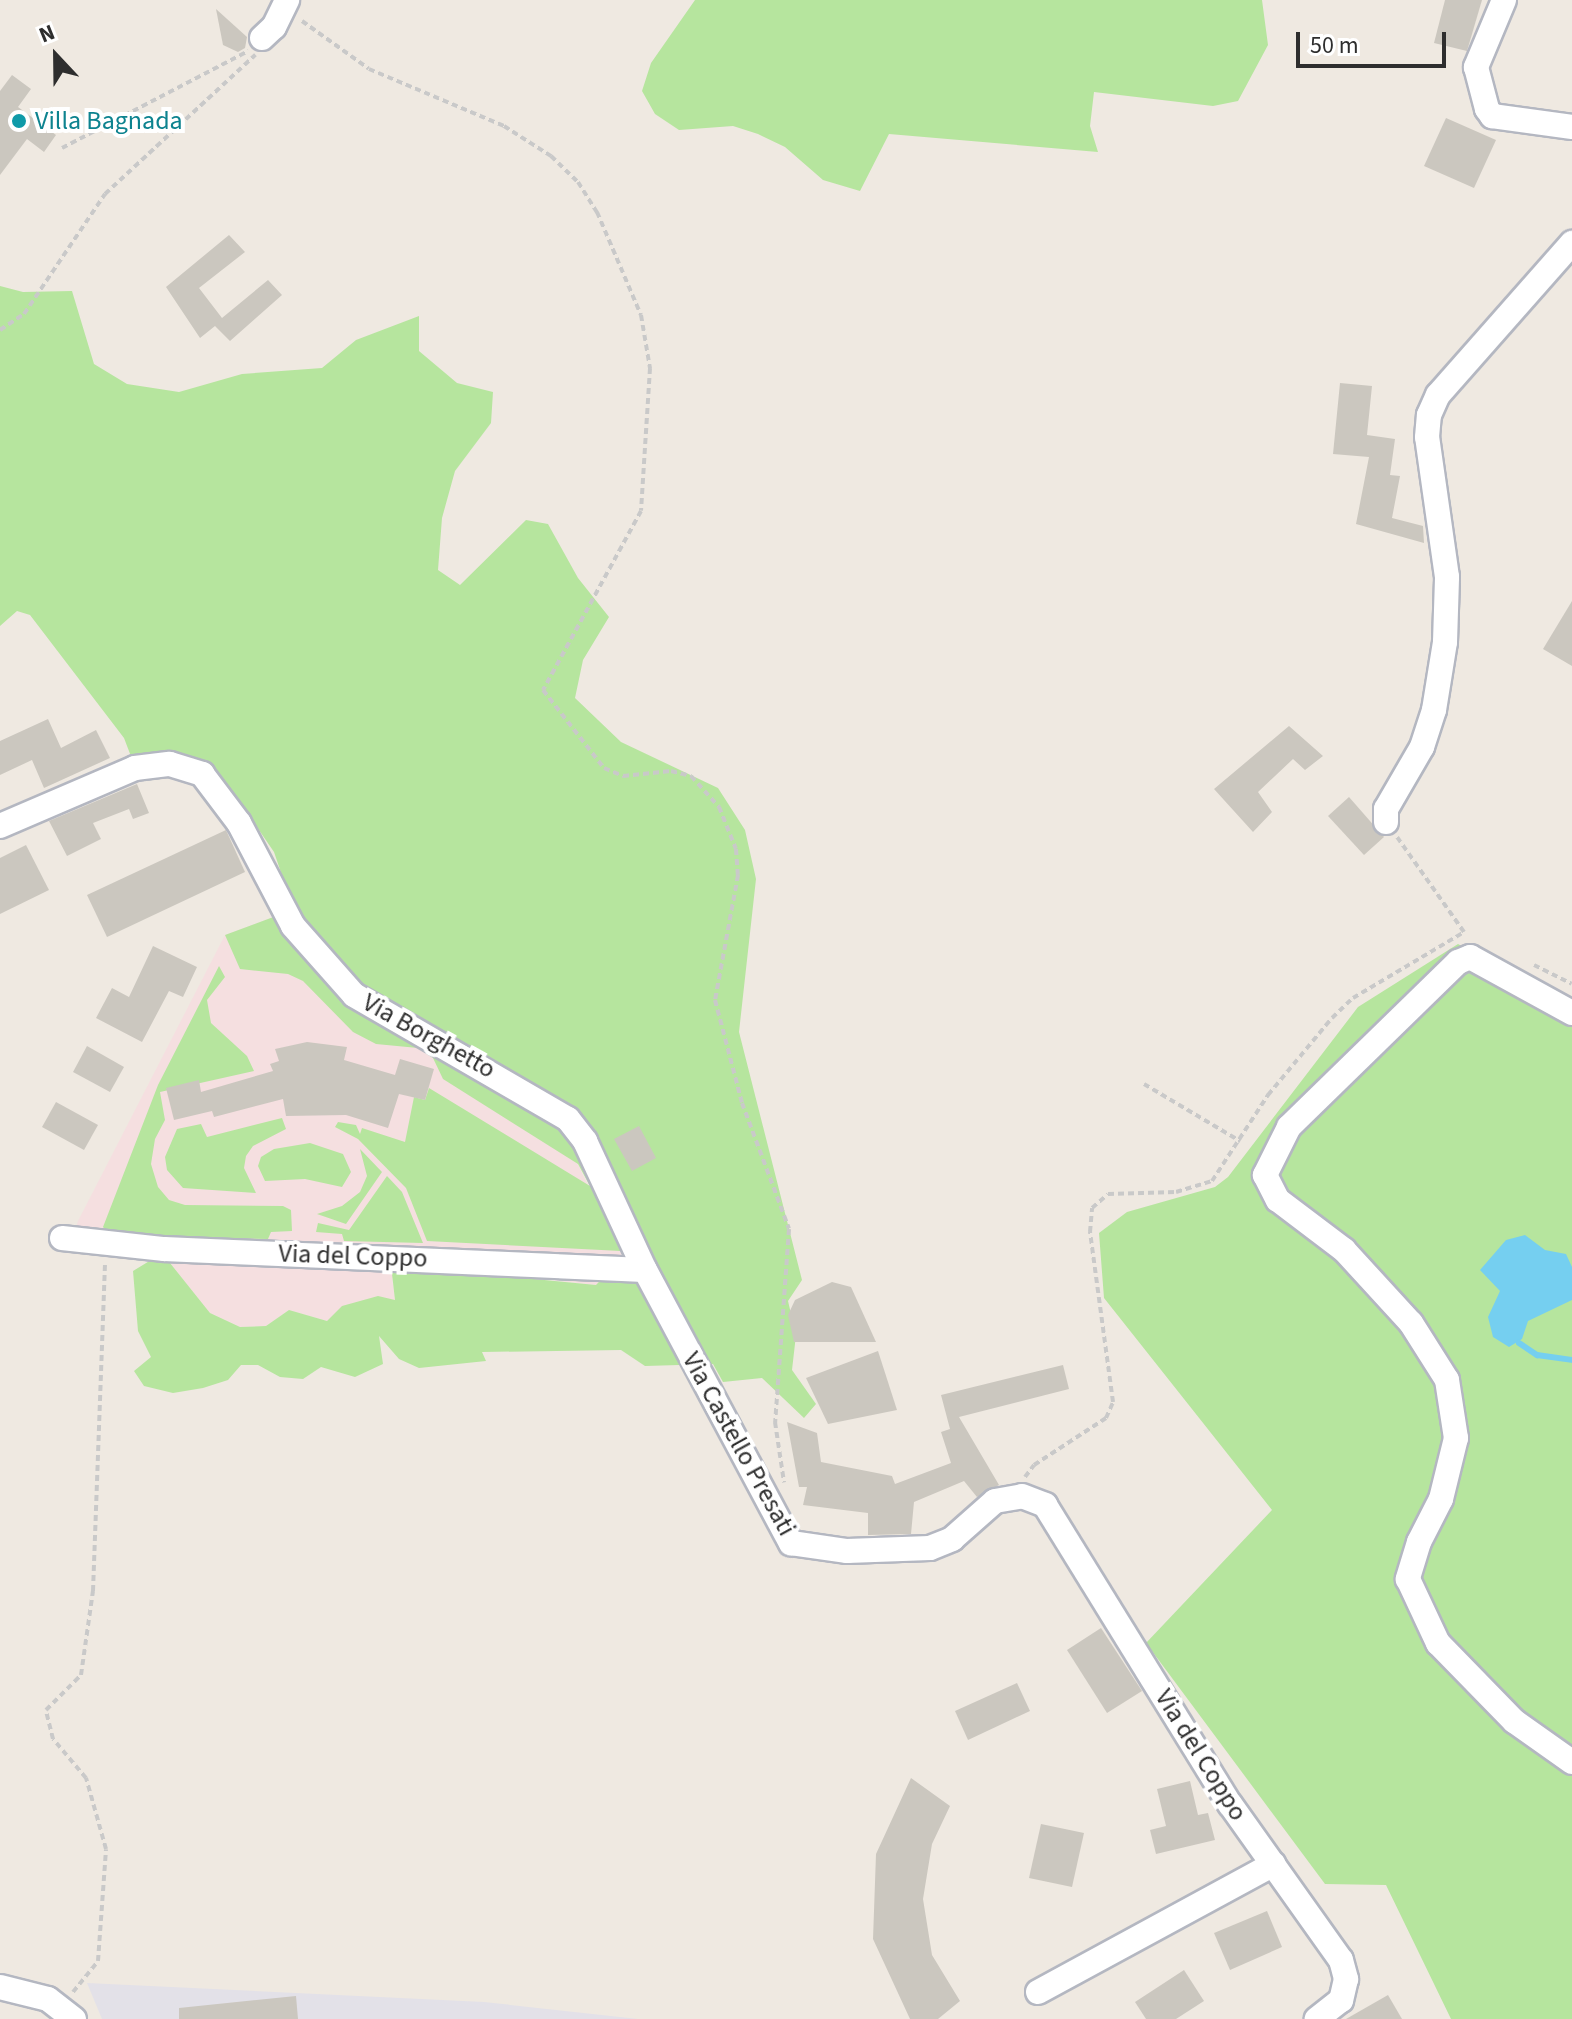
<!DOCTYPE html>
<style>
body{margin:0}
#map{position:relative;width:1572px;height:2019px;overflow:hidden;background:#efe9e1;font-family:"Source Sans 3",sans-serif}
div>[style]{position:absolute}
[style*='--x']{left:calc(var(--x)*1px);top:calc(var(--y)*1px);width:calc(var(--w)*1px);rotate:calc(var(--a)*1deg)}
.industrial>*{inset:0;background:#e3e1e8}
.medical>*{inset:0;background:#f5dfe0}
.green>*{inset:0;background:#b6e59e}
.water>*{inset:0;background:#75cff0}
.stream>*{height:6px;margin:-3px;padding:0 3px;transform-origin:3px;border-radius:3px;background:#75cff0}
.building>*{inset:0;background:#cbc7bf}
.path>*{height:4px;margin-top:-2px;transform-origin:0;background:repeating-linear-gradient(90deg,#c9c9c9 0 6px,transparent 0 10px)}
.roads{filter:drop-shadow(2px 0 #b4b7c1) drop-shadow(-2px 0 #b4b7c1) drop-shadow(0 2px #b4b7c1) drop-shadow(0 -2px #b4b7c1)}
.minor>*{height:24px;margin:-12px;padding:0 12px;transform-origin:12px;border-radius:12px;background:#fff}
.dots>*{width:22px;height:22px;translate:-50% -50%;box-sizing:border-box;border:4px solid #fff;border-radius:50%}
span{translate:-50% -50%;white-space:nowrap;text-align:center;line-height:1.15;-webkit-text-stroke:8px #fff;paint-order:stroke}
.culture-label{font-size:26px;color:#0d838f}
.left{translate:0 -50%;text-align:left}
.street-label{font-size:26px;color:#2e2e2e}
.north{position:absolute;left:16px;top:16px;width:80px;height:80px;-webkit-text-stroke:6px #fff;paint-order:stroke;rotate:338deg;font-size:22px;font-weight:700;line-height:32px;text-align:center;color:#2e2e2e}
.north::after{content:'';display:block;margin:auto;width:28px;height:36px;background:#2e2e2e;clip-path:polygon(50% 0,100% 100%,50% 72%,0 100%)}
.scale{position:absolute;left:1296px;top:32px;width:150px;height:36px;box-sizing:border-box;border:4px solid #2e2e2e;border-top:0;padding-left:10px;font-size:24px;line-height:28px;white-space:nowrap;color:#2e2e2e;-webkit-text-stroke:6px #fff;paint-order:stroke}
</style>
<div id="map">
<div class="industrial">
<div style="clip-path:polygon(87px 1983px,484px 2002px,638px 2019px,102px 2019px)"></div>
</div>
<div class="medical">
<div style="clip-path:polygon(276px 916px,566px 1140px,623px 1258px,596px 1285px,525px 1277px,392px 1278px,395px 1301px,327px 1321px,289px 1310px,266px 1326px,240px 1327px,210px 1313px,166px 1258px,70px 1247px,78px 1221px,225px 935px)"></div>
</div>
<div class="green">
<div style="clip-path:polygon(695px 0,1262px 0,1268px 45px,1238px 101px,1213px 106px,1094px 92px,1090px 126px,1098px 152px,889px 134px,860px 191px,823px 180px,785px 147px,758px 134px,733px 126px,679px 130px,655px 114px,642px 91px,651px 63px)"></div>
<div style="clip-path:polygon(0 286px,23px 292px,72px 291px,94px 364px,127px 384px,179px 392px,242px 374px,322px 368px,356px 340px,419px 316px,419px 351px,457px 383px,493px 392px,491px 423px,455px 471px,442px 518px,438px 570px,460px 585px,526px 520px,548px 524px,578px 578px,609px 617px,583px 660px,575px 698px,621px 742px,718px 788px,745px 830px,756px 879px,739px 1032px,802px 1280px,788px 1301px,796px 1335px,792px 1370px,816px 1404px,804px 1418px,762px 1378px,723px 1382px,713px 1364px,645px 1366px,621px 1350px,482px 1352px,486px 1361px,419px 1368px,399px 1359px,379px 1336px,383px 1364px,355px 1377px,321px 1367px,303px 1379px,280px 1377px,258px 1365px,241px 1365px,228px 1380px,203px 1388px,173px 1393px,144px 1386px,134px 1371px,151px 1357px,138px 1331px,133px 1271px,156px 1257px,166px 1258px,210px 1313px,240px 1327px,266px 1326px,289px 1310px,327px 1321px,342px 1306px,378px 1296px,395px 1300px,391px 1265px,596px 1285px,623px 1257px,621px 1251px,427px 1241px,406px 1188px,358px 1139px,335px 1127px,338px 1122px,356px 1125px,360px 1134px,362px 1128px,405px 1142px,414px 1097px,425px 1100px,429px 1088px,590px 1186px,578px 1164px,443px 1079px,433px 1058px,418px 1048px,376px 1044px,353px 1032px,303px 981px,288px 974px,240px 969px,225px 935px,276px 916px,289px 896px,274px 852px,228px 785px,201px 760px,169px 751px,132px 759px,124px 738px,30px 615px,17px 611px,0 626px)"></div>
<div style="clip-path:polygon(1458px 944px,1572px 1003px,1572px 2019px,1451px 2019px,1386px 1885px,1325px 1884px,1146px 1643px,1272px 1510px,1104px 1298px,1099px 1233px,1127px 1212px,1215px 1187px,1228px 1177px,1358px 1007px)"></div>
<div style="clip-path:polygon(219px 966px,225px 977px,207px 1000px,211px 1023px,247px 1056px,254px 1071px,160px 1092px,165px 1120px,155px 1139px,151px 1164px,158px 1187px,169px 1200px,185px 1205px,283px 1206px,291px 1210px,292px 1231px,271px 1232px,268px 1239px,111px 1237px,103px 1227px,158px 1085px)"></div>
<div style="clip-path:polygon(282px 1118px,286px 1129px,253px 1146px,246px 1156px,244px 1168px,256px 1193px,183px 1188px,167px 1170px,165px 1157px,177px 1129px,201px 1124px,207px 1137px)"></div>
<div style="clip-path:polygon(310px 1143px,343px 1154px,351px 1172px,342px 1187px,305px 1179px,265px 1181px,258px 1166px,261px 1157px,274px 1149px)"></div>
<div style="clip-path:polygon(360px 1149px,382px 1172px,346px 1224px,317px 1214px,342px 1206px,360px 1192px,367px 1176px)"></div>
<div style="clip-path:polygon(387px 1176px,402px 1192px,423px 1243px,344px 1241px,342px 1234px,316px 1232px,318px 1223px,349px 1230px)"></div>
</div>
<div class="water">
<div style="clip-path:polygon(1525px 1235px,1545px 1250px,1566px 1254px,1572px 1267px,1572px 1300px,1528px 1321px,1522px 1339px,1509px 1347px,1493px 1337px,1488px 1317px,1500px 1291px,1480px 1270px,1506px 1240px)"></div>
</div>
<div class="stream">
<div style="--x:1519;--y:1343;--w:22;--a:34"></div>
<div style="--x:1537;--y:1355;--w:35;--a:8"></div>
</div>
<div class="building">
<div style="clip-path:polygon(1445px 0,1482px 0,1467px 51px,1434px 43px)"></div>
<div style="clip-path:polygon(216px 9px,247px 37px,245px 48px,238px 52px,223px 45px)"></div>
<div style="clip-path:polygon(12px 75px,31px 89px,18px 107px,56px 135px,44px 152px,27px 139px,0 175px,0 91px)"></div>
<div style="clip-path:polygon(1446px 118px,1496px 140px,1474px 188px,1424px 166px)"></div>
<div style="clip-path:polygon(229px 235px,245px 252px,199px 288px,222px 318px,268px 280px,282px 295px,230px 341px,215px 326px,200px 338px,166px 287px)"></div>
<div style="clip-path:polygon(1340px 383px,1372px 386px,1367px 435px,1395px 439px,1390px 475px,1400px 476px,1392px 518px,1423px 526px,1424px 543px,1356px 524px,1369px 457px,1333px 454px)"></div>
<div style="clip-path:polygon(1572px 601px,1572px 666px,1543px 649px)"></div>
<div style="clip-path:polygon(48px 719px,61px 748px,96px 730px,110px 758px,44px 788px,32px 760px,0 775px,0 741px)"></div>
<div style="clip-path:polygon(1289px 726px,1323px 756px,1305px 770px,1293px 759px,1258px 792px,1272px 812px,1253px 832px,1214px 789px)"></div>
<div style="clip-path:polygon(137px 784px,149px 813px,133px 819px,129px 809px,93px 823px,101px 839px,67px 856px,49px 821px)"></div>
<div style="clip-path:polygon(1349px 797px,1384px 837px,1364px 855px,1328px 816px)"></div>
<div style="clip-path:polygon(226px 830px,245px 872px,107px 937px,87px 895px)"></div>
<div style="clip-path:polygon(26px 845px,49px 890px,0 914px,0 858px)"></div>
<div style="clip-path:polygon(153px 946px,197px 967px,183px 997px,169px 991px,142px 1042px,96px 1018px,112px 988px,129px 997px)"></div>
<div style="clip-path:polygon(307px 1042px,347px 1047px,344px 1060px,395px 1075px,400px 1059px,434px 1069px,425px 1100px,399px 1094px,388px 1128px,346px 1115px,286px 1116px,283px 1099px,214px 1117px,212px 1111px,174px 1120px,166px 1088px,199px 1080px,201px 1092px,273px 1071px,270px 1064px,279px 1061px,275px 1049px)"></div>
<div style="clip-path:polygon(87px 1046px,124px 1067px,110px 1092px,73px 1072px)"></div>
<div style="clip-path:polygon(56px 1102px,98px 1125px,84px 1150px,42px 1127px)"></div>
<div style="clip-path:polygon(639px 1126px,656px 1158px,632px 1171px,614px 1139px)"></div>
<div style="clip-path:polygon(832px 1282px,851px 1287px,876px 1342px,794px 1342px,788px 1315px,795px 1300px)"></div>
<div style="clip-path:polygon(878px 1351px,897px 1410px,828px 1424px,806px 1378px)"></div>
<div style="clip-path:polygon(1063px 1365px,1069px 1389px,959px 1417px,999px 1485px,977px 1497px,964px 1481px,914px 1502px,911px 1534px,868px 1535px,868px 1513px,803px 1505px,807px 1487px,799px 1487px,787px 1422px,817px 1433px,821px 1462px,892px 1476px,895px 1484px,951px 1463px,941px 1432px,950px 1429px,941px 1395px)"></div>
<div style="clip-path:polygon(1101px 1628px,1142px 1691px,1107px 1713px,1067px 1650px)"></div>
<div style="clip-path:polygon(1017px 1683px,1030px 1711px,968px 1740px,955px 1711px)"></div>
<div style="clip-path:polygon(911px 1778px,950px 1806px,932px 1844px,923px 1899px,932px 1955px,960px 2001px,938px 2019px,910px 2019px,873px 1939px,876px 1854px)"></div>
<div style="clip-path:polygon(1190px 1781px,1198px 1815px,1208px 1813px,1215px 1840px,1156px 1854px,1150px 1830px,1166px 1826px,1157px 1789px)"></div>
<div style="clip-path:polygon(1041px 1824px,1084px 1833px,1072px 1887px,1029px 1878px)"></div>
<div style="clip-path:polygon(1267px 1911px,1282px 1947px,1230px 1970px,1214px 1933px)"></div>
<div style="clip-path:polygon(1184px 1970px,1204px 2001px,1176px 2019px,1146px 2019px,1135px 2002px)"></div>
<div style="clip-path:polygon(1388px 1995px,1402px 2019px,1346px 2019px)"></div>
<div style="clip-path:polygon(296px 1996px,298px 2019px,179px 2019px,179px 2008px)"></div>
</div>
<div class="path">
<div style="--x:302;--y:21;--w:82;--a:35.6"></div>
<div style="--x:369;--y:69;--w:147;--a:22.9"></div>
<div style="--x:504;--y:126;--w:56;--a:32.6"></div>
<div style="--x:551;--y:156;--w:37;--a:44"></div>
<div style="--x:578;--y:182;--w:36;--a:58"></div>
<div style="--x:597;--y:212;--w:112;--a:66.9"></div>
<div style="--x:641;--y:315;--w:54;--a:80.4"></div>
<div style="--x:650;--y:368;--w:143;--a:93.6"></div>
<div style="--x:641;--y:511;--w:204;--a:118.7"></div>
<div style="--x:543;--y:690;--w:99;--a:52"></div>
<div style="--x:604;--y:768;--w:21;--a:23"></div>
<div style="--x:623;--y:776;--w:48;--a:-5.9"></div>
<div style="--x:671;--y:771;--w:21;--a:14"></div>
<div style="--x:691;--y:776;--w:42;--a:47.9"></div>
<div style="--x:719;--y:807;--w:45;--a:68"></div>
<div style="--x:736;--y:849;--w:26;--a:86"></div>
<div style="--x:738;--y:875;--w:127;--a:100.4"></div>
<div style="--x:715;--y:1000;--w:106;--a:75.3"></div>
<div style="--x:742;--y:1103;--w:134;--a:69.5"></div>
<div style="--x:789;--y:1229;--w:194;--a:94.1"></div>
<div style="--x:775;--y:1422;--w:61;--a:81.5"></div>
<div style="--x:62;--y:148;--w:210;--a:-27.5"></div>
<div style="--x:0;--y:330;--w:29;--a:-34"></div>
<div style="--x:24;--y:314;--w:145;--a:-56"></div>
<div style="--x:105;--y:194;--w:205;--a:-42.8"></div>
<div style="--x:1534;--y:965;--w:42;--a:26.6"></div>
<div style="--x:1144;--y:1084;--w:112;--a:30.7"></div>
<div style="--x:1025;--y:1477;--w:15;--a:-53"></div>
<div style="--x:1034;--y:1465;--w:86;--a:-33.1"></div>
<div style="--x:1106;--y:1418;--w:17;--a:-66"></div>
<div style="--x:1113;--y:1402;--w:172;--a:-97.7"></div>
<div style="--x:1090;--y:1232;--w:24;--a:-85"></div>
<div style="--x:1092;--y:1208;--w:21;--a:-41"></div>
<div style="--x:1108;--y:1194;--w:68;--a:-1.7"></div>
<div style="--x:1176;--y:1192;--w:38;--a:-17"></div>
<div style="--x:1212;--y:1181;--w:103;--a:-56.9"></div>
<div style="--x:1268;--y:1095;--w:100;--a:-50.3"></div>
<div style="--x:1332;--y:1018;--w:29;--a:-44"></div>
<div style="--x:1353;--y:998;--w:129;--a:-30.7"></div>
<div style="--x:1464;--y:932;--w:116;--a:-125.2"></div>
<div style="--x:73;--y:1992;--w:40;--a:-51"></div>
<div style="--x:98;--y:1961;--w:112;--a:-85.9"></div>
<div style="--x:106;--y:1849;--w:74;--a:-105.7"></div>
<div style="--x:86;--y:1778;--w:51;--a:-130.2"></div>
<div style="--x:53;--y:1739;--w:30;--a:-104"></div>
<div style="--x:46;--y:1710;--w:49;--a:-45"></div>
<div style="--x:81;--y:1675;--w:85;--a:-81.9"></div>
<div style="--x:93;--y:1591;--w:330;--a:-87.9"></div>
</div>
<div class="roads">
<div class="minor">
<div style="--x:1504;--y:0;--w:73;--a:112.7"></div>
<div style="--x:1476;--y:67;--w:43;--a:75.3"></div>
<div style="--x:1487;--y:109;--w:9;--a:54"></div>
<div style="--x:1492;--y:116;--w:81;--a:7.8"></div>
<div style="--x:262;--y:38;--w:16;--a:-43"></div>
<div style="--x:274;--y:27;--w:30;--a:-64"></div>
<div style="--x:1386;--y:822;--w:13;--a:-90"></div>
<div style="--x:1386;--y:809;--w:72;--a:-59.9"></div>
<div style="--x:1422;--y:747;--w:39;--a:-72"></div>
<div style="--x:1434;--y:710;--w:69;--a:-80.8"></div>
<div style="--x:1445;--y:642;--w:65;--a:-88.2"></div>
<div style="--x:1447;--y:577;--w:141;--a:-98.1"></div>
<div style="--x:1427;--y:437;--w:22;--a:-85"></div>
<div style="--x:1429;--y:415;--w:22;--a:-66"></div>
<div style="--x:1438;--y:395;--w:203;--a:-48.6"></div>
<div style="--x:0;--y:826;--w:147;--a:-23.2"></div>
<div style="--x:135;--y:768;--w:35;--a:-7"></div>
<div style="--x:170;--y:764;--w:34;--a:17"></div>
<div style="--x:202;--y:774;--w:61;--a:52.9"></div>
<div style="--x:239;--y:823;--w:116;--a:62.3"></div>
<div style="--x:293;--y:926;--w:92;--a:48.5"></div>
<div style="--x:354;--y:995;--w:247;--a:30.1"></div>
<div style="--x:568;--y:1119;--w:28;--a:52"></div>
<div style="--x:585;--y:1141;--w:142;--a:65.1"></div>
<div style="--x:645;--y:1270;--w:310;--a:61.9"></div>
<div style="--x:791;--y:1543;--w:57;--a:8.1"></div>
<div style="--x:847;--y:1551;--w:83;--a:-2.1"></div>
<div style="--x:930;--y:1548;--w:24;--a:-22"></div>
<div style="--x:952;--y:1539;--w:57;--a:-41.5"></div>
<div style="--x:995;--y:1501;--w:27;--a:-10"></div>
<div style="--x:1022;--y:1496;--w:25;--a:21"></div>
<div style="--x:1045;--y:1505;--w:352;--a:58.3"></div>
<div style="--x:1230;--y:1804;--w:191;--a:54.6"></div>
<div style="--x:1341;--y:1960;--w:20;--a:75"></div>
<div style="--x:1346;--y:1979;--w:22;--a:103"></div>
<div style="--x:1341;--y:2000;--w:31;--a:142"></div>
<div style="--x:1572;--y:1013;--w:116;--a:-151.2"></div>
<div style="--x:1470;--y:957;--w:13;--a:157"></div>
<div style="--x:1458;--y:962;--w:236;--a:135.7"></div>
<div style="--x:1289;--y:1127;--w:54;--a:116.6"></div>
<div style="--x:1265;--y:1175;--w:28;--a:63"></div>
<div style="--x:1278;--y:1200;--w:83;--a:37.1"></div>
<div style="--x:1344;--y:1250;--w:99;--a:47.5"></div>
<div style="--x:1411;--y:1323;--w:67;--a:57.7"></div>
<div style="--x:1447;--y:1380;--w:59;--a:81.2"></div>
<div style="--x:1456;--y:1438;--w:63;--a:103.8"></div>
<div style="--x:1441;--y:1499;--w:48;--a:117.1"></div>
<div style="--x:1419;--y:1542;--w:39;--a:107"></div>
<div style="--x:1408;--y:1579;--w:71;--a:64.9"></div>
<div style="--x:1438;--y:1643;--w:109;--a:45.7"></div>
<div style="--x:1514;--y:1721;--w:71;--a:35.3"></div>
<div style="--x:62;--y:1238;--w:103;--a:6.2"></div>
<div style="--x:164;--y:1249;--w:481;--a:2.5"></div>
<div style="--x:0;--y:1987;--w:49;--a:14"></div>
<div style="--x:48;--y:1999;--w:33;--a:38"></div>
<div style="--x:1038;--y:1992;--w:268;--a:-28.5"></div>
</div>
</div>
<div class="dots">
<div style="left:19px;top:121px;background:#0f9aa8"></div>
</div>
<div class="culture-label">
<span class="left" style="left:35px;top:121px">Villa Bagnada</span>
</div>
<div class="street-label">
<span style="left:429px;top:1036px;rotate:29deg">Via Borghetto</span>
<span style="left:353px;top:1256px;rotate:2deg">Via del Coppo</span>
<span style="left:739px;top:1444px;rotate:61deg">Via Castello Presati</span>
<span style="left:1201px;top:1755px;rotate:58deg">Via del Coppo</span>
</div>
<div class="north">N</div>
<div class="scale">50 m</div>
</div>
